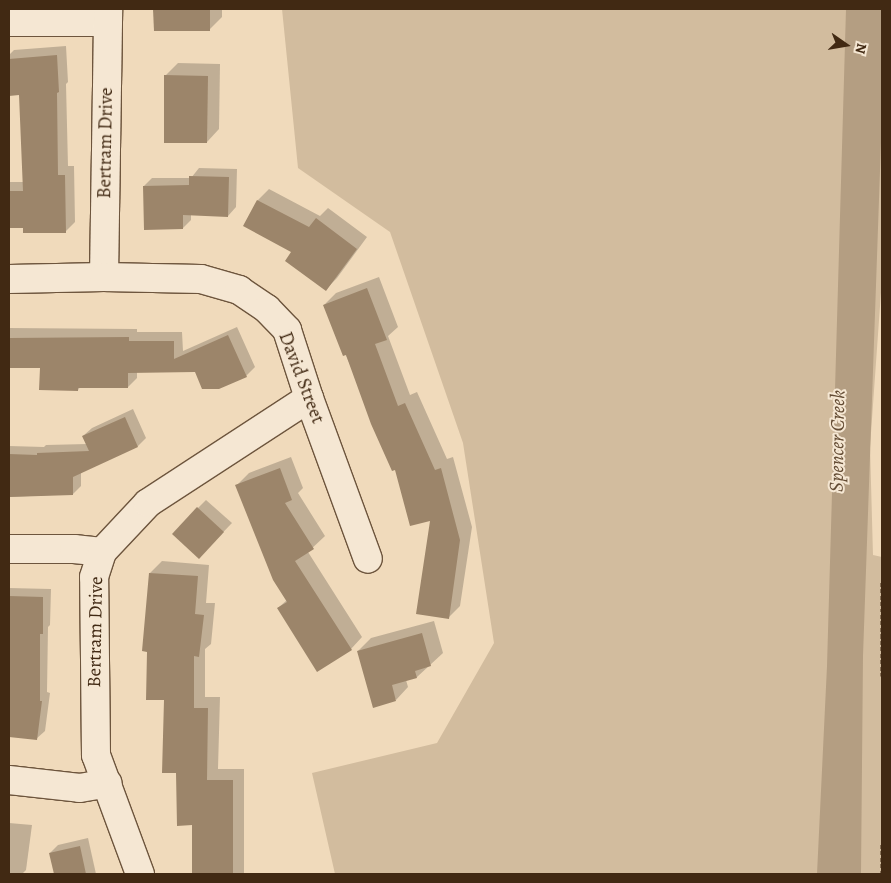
<!DOCTYPE html>
<style>
body{margin:0}
#map{position:relative;width:891px;height:883px;overflow:hidden;background:#f0dabb;font-family:Alegreya,serif}
div>[style]{position:absolute}
[style*='--x']{left:calc(var(--x)*1px);top:calc(var(--y)*1px);width:calc(var(--w)*1px);rotate:calc(var(--a)*1deg)}
.green>*{inset:0;background:#d2bc9e}
.water>*{inset:0;background:#b49e82}
.shadow>*{inset:0;background:#0003}
.building>*{inset:0;background:#9c856a}
.path>*{height:3px;margin-top:-1.5px;transform-origin:0;background:repeating-linear-gradient(90deg,#412913 0 4px,transparent 0 6.5px)}
.roads{filter:drop-shadow(1px 0 #6d553d) drop-shadow(-1px 0 #6d553d) drop-shadow(0 1px #6d553d) drop-shadow(0 -1px #6d553d)}
.minor>*{height:28px;margin:-14px;padding:0 14px;transform-origin:14px;border-radius:14px;background:#f5e7d3}
span{translate:-50% -50%;white-space:nowrap;text-align:center;line-height:1.15;-webkit-text-stroke:4px #f5e7d3;paint-order:stroke}
.street-label{font-size:19px;color:#412913}
.water-label{font-size:20px;color:#644c34;font-style:italic}
.frame{position:absolute;inset:0;border:10px solid #412913;pointer-events:none}
.north{position:absolute;left:821px;top:20px;width:50px;height:50px;-webkit-text-stroke:4px #f5e7d3;paint-order:stroke;rotate:103deg;font-size:14px;font-weight:700;line-height:20px;text-align:center;color:#412913}
.north::after{content:'';display:block;margin:auto;width:18px;height:22px;background:#412913;clip-path:polygon(50% 0,100% 100%,50% 72%,0 100%)}
</style>
<div id="map">
<div class="green">
<div style="clip-path:polygon(282px 9px,882px 9px,882px 278px,870px 447px,873px 555px,882px 557px,882px 874px,335px 874px,312px 773px,437px 743px,494px 643px,463px 443px,390px 232px,298px 168px)"></div>
</div>
<div class="water">
<div style="clip-path:polygon(846px 9px,882px 9px,882px 114px,863px 656px,861px 874px,817px 874px,827px 666px)"></div>
</div>
<div class="shadow">
<div style="clip-path:polygon(155px 9px,222px 9px,222px 17px,209px 30px,155px 30px)"></div>
<div style="clip-path:polygon(66px 46px,68px 82px,66px 84px,68px 166px,74px 166px,75px 222px,65px 232px,9px 226px,9px 182px,24px 182px,20px 94px,9px 95px,9px 55px,14px 50px)"></div>
<div style="clip-path:polygon(178px 63px,220px 64px,219px 129px,207px 142px,165px 76px)"></div>
<div style="clip-path:polygon(199px 168px,237px 169px,236px 207px,228px 216px,191px 214px,191px 220px,183px 228px,144px 186px,152px 178px,191px 178px)"></div>
<div style="clip-path:polygon(269px 189px,320px 216px,328px 208px,367px 237px,337px 278px,326px 289px,293px 251px,244px 225px,258px 200px)"></div>
<div style="clip-path:polygon(379px 277px,398px 327px,388px 336px,410px 395px,417px 392px,447px 459px,453px 457px,472px 527px,460px 606px,448px 618px,432px 520px,395px 468px,324px 305px,336px 293px)"></div>
<div style="clip-path:polygon(237px 327px,255px 367px,246px 376px,196px 371px,137px 372px,137px 378px,128px 387px,81px 386px,78px 390px,41px 366px,9px 366px,9px 328px,137px 329px,137px 332px,182px 332px,183px 351px)"></div>
<div style="clip-path:polygon(133px 409px,146px 438px,138px 446px,81px 472px,81px 486px,73px 494px,9px 497px,9px 446px,44px 447px,46px 445px,87px 444px,83px 436px,92px 428px)"></div>
<div style="clip-path:polygon(291px 457px,303px 488px,298px 493px,325px 536px,308px 552px,362px 637px,351px 649px,278px 608px,287px 600px,237px 485px,249px 473px)"></div>
<div style="clip-path:polygon(206px 500px,232px 523px,207px 549px,198px 508px)"></div>
<div style="clip-path:polygon(162px 561px,209px 565px,206px 603px,215px 603px,211px 644px,205px 649px,205px 697px,220px 697px,218px 769px,244px 769px,244px 874px,193px 874px,193px 824px,177px 772px,165px 699px,150px 573px)"></div>
<div style="clip-path:polygon(9px 588px,51px 589px,50px 625px,48px 627px,47px 692px,50px 693px,45px 731px,36px 739px,9px 736px)"></div>
<div style="clip-path:polygon(434px 621px,443px 653px,417px 677px,406px 680px,408px 687px,396px 700px,358px 651px,371px 638px)"></div>
<div style="clip-path:polygon(9px 823px,32px 825px,26px 870px,22px 874px,9px 874px)"></div>
<div style="clip-path:polygon(88px 838px,96px 874px,55px 874px,50px 853px,58px 845px)"></div>
</div>
<div class="building">
<div style="clip-path:polygon(153px 9px,210px 9px,210px 31px,154px 31px)"></div>
<div style="clip-path:polygon(57px 55px,59px 92px,57px 93px,58px 175px,65px 175px,66px 233px,23px 233px,23px 228px,9px 228px,9px 191px,23px 191px,19px 95px,9px 96px,9px 59px)"></div>
<div style="clip-path:polygon(164px 75px,208px 76px,207px 143px,164px 143px)"></div>
<div style="clip-path:polygon(189px 176px,229px 177px,228px 217px,183px 215px,183px 229px,144px 230px,143px 186px,189px 185px)"></div>
<div style="clip-path:polygon(257px 200px,309px 227px,316px 218px,357px 249px,326px 291px,285px 261px,291px 252px,243px 226px)"></div>
<div style="clip-path:polygon(367px 288px,387px 340px,375px 344px,398px 406px,405px 403px,435px 470px,441px 468px,460px 540px,449px 619px,416px 614px,430px 521px,410px 526px,395px 470px,392px 471px,371px 424px,346px 355px,343px 356px,323px 305px)"></div>
<div style="clip-path:polygon(228px 335px,247px 377px,219px 389px,202px 389px,195px 372px,128px 373px,128px 388px,78px 388px,78px 391px,39px 390px,40px 368px,9px 368px,9px 338px,129px 337px,129px 341px,174px 341px,174px 359px)"></div>
<div style="clip-path:polygon(125px 417px,138px 447px,73px 477px,73px 495px,9px 497px,9px 454px,37px 455px,37px 453px,89px 451px,82px 436px)"></div>
<div style="clip-path:polygon(280px 468px,292px 500px,285px 503px,314px 549px,295px 561px,352px 650px,317px 672px,277px 608px,287px 602px,273px 580px,235px 485px)"></div>
<div style="clip-path:polygon(197px 507px,224px 532px,199px 559px,172px 534px)"></div>
<div style="clip-path:polygon(149px 573px,198px 576px,195px 614px,204px 615px,199px 657px,194px 656px,194px 708px,208px 708px,207px 780px,233px 780px,233px 874px,192px 874px,192px 825px,177px 826px,176px 773px,162px 773px,164px 700px,146px 700px,147px 652px,142px 651px)"></div>
<div style="clip-path:polygon(9px 596px,43px 597px,43px 634px,40px 634px,40px 701px,42px 701px,37px 740px,9px 737px)"></div>
<div style="clip-path:polygon(422px 633px,431px 666px,415px 671px,417px 678px,392px 685px,396px 701px,373px 708px,357px 651px)"></div>
<div style="clip-path:polygon(80px 846px,86px 874px,54px 874px,49px 853px)"></div>
</div>
<div class="path">
<div style="--x:882;--y:582;--w:94;--a:90"></div>
<div style="--x:882;--y:874;--w:32;--a:-90"></div>
</div>
<div class="roads">
<div class="minor">
<div style="--x:9;--y:22;--w:99;--a:0"></div>
<div style="--x:104;--y:277;--w:268;--a:-89.1"></div>
<div style="--x:9;--y:279;--w:95;--a:-1.2"></div>
<div style="--x:104;--y:277;--w:97;--a:1.2"></div>
<div style="--x:201;--y:279;--w:40;--a:16"></div>
<div style="--x:239;--y:290;--w:34;--a:34"></div>
<div style="--x:267;--y:309;--w:29;--a:46"></div>
<div style="--x:287;--y:330;--w:71;--a:72.1"></div>
<div style="--x:309;--y:398;--w:171;--a:69.9"></div>
<div style="--x:9;--y:549;--w:65;--a:0"></div>
<div style="--x:74;--y:549;--w:28;--a:6"></div>
<div style="--x:9;--y:780;--w:71;--a:6.4"></div>
<div style="--x:80;--y:788;--w:28;--a:-10"></div>
<div style="--x:140;--y:874;--w:127;--a:-110.3"></div>
<div style="--x:96;--y:755;--w:178;--a:-90.6"></div>
<div style="--x:94;--y:577;--w:26;--a:-72"></div>
<div style="--x:102;--y:552;--w:67;--a:-46.8"></div>
<div style="--x:148;--y:503;--w:192;--a:-33.1"></div>
</div>
</div>
<div class="street-label">
<span style="left:106px;top:143px;rotate:-89deg">Bertram Drive</span>
<span style="left:301px;top:378px;rotate:69deg">David Street</span>
<span style="left:96px;top:632px;rotate:-89deg">Bertram Drive</span>
</div>
<div class="water-label">
<span style="left:837px;top:441px;rotate:-89deg">Spencer Creek</span>
</div>
<div class="frame"></div>
<div class="north">N</div>
</div>
